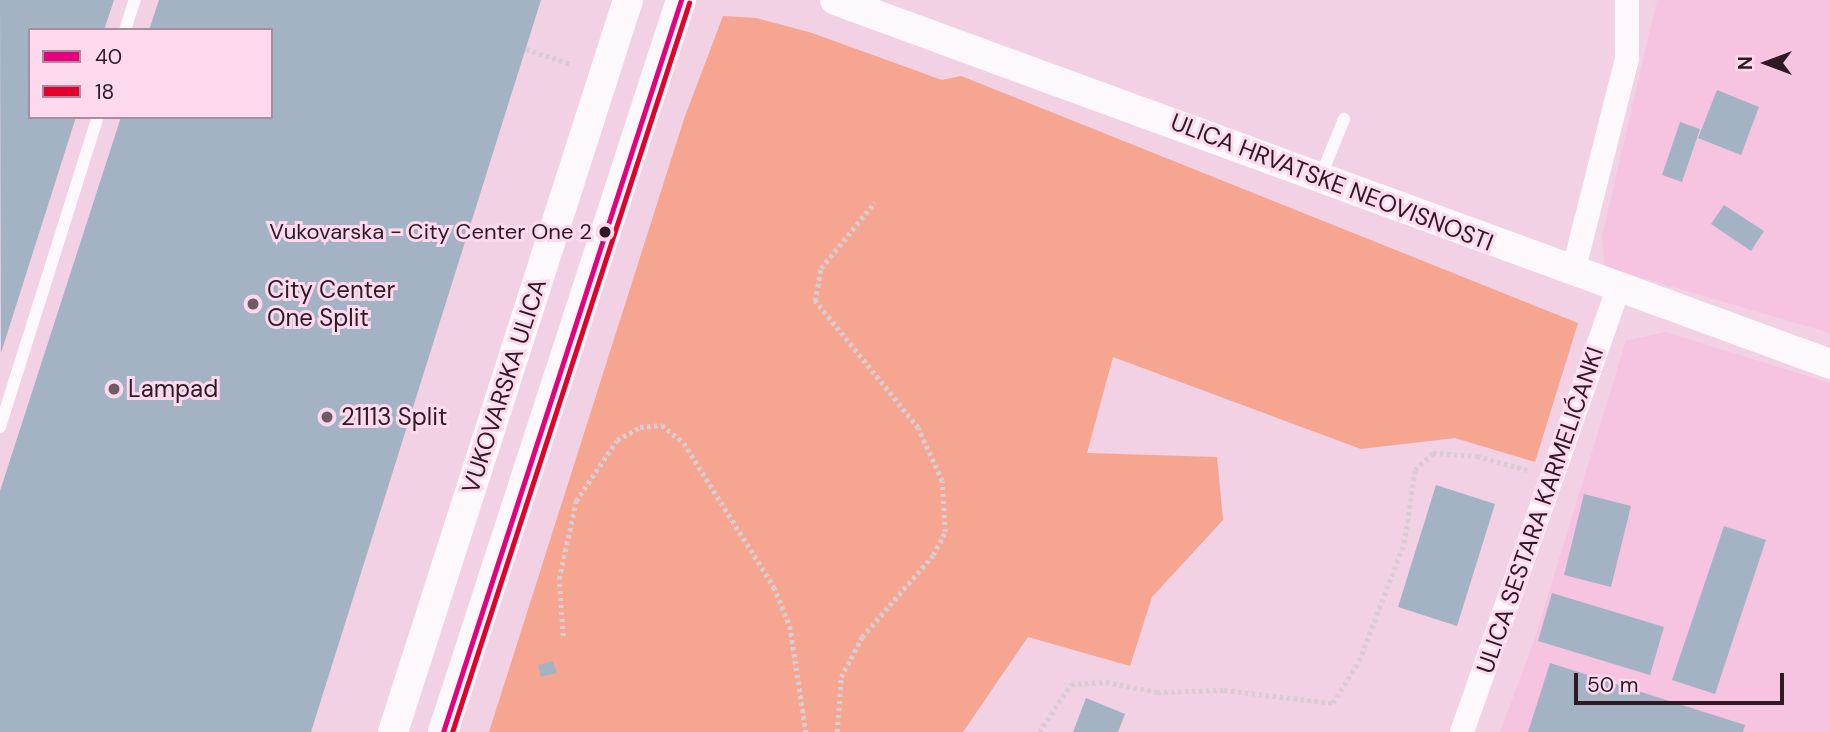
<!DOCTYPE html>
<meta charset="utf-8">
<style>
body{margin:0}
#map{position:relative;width:1830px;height:732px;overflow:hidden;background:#f1d1e3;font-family:"DM Sans",sans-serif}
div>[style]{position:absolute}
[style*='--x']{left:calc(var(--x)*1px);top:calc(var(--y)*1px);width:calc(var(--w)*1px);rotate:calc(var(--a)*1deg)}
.built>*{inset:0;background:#f6c3e0}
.green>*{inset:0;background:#f5a590}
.building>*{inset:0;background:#a3b3c4}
.path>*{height:4.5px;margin-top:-2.25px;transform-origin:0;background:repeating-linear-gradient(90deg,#d7cdd2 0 3.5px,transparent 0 7px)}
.service>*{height:12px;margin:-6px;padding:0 6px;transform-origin:6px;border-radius:6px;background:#fdf8fb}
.minor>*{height:24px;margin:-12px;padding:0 12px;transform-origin:12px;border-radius:12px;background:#fdf8fb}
.tertiary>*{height:30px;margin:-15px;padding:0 15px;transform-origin:15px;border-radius:15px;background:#fdf8fb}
.bus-1>*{height:5px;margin:-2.5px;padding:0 2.5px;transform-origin:2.5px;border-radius:2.5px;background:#e5007d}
.bus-2>*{height:5px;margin:-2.5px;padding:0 2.5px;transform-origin:2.5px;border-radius:2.5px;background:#e4002b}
.dots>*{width:19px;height:19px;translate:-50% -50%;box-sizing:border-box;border:4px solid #fdd9ed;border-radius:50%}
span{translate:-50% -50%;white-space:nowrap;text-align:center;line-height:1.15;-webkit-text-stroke:6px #fdd9ed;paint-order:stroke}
.bus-label{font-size:22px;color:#2e1925}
.right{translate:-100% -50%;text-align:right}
.street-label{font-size:24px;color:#2e1925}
.poi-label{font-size:24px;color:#2e1925}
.left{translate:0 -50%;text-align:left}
.legend{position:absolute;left:28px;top:28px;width:245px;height:91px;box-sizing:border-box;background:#fdd9ed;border:2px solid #aa8c9d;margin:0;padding:9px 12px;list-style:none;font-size:21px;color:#2e1925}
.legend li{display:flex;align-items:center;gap:14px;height:35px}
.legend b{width:35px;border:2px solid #aa8c9d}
.north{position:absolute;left:1732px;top:28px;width:70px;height:70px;-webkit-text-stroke:5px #fdd9ed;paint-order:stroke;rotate:270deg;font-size:19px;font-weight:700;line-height:28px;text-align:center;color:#2e1925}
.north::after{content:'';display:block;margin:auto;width:24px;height:32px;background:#2e1925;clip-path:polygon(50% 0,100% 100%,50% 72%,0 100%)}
.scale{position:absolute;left:1574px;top:673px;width:210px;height:32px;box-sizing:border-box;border:4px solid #2e1925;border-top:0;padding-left:9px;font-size:21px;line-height:24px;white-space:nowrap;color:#2e1925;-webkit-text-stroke:5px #fdd9ed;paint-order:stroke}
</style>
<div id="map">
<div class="built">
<div style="clip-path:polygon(1657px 0,1830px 0,1830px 333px,1605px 267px,1602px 237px)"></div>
<div style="clip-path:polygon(1665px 332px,1830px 383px,1830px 732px,1500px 732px,1534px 641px,1626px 341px)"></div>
</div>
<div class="green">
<div style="clip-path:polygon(723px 16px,756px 18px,812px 33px,942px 80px,961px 76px,1578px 323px,1535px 462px,1455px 438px,1361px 449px,1113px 357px,1087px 453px,1217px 457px,1223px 520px,1152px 597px,1130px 666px,1028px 637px,963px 732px,489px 732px,684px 119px)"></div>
</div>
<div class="building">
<div style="clip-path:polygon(0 0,114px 0,104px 30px,30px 30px,30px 117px,76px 117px,1px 353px)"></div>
<div style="clip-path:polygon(159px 0,541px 0,311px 732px,0 732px,0 491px,121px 117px,271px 117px,271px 30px,149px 30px)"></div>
<div style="clip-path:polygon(1717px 90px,1759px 107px,1741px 155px,1698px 138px)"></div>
<div style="clip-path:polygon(1680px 122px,1700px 129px,1682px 182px,1662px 175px)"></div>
<div style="clip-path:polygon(1724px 205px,1764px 231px,1751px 251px,1711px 224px)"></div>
<div style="clip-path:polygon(1436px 485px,1495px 504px,1457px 626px,1398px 607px)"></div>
<div style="clip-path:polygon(1584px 494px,1631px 506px,1611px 587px,1564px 575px)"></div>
<div style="clip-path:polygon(1724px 526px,1766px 540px,1715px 694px,1672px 680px)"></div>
<div style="clip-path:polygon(1552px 593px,1664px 627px,1650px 675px,1538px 641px)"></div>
<div style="clip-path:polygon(553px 661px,557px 673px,541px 677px,538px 665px)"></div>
<div style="clip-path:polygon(1550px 663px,1745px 725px,1743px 732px,1528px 732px)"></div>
<div style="clip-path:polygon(1086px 698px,1125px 714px,1118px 732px,1073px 732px)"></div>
</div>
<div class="path">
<div style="--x:526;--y:49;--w:47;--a:18.4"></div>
<div style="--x:563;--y:636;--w:57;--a:-94"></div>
<div style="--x:559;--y:579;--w:80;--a:-77.7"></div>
<div style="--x:576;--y:501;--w:73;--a:-56.1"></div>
<div style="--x:617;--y:440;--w:26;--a:-29"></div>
<div style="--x:640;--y:427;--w:22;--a:-5"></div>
<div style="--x:662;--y:425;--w:28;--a:39"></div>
<div style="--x:684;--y:443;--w:170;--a:58"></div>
<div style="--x:774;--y:587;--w:42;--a:67.7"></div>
<div style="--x:790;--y:626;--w:107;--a:81.4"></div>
<div style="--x:837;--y:732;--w:55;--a:-85.8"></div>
<div style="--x:841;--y:677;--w:45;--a:-62.3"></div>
<div style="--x:862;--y:637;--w:108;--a:-49.1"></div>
<div style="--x:933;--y:555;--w:26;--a:-62"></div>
<div style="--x:945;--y:532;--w:51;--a:-93.4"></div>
<div style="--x:942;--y:481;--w:58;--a:-114.4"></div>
<div style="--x:918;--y:428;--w:164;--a:-129"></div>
<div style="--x:815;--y:301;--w:34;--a:-80"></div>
<div style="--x:821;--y:268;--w:85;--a:-50.7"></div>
<div style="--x:1039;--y:732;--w:58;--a:-56.3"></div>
<div style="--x:1071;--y:684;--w:35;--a:-3"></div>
<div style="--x:1106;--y:682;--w:52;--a:11.1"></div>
<div style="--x:1157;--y:692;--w:67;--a:-1.7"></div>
<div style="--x:1224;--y:690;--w:110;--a:6.8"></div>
<div style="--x:1333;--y:703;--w:49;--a:-58.2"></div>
<div style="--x:1359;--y:661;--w:126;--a:-69.1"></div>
<div style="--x:1404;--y:543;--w:74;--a:-81.4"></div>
<div style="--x:1415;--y:470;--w:25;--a:-43"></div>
<div style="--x:1433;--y:453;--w:44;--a:3.9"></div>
<div style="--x:1477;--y:456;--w:52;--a:15.6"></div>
</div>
<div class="service">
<div style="--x:125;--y:30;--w:32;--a:-72"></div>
<div style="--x:1320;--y:178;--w:64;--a:-67.9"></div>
<div style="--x:0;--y:427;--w:325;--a:-72.5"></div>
</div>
<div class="minor">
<div style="--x:1573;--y:272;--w:221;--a:-75.8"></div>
<div style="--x:1627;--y:58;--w:58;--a:-90"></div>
<div style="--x:1462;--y:732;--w:471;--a:-70.6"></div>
</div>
<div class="tertiary">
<div style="--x:835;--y:0;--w:1059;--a:20.09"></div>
<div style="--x:393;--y:732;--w:769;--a:-72.2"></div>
<div style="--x:443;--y:732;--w:770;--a:-71.99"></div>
</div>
<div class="bus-1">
<div style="--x:443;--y:732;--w:770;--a:-71.99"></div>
</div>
<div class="bus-2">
<div style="--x:452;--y:732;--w:767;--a:-71.99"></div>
</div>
<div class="dots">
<div style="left:605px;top:232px;background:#2e1925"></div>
<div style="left:253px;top:304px;background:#725968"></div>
<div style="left:114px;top:389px;background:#725968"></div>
<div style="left:327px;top:417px;background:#725968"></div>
</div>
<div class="bus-label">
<span class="right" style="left:592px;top:232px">Vukovarska - City Center One 2</span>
</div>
<div class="street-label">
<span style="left:1332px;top:182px;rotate:21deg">ULICA HRVATSKE NEOVISNOSTI</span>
<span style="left:504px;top:386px;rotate:-72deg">VUKOVARSKA ULICA</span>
<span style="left:1540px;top:510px;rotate:-71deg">ULICA SESTARA KARMELIĆANKI</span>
</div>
<div class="poi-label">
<span class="left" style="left:267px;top:304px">City Center<br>One Split</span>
<span class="left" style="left:128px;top:389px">Lampad</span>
<span class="left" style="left:341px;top:417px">21113 Split</span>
</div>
<ul class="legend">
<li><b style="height:9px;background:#e5007d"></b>40</li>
<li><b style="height:9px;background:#e4002b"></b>18</li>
</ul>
<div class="north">N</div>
<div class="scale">50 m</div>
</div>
